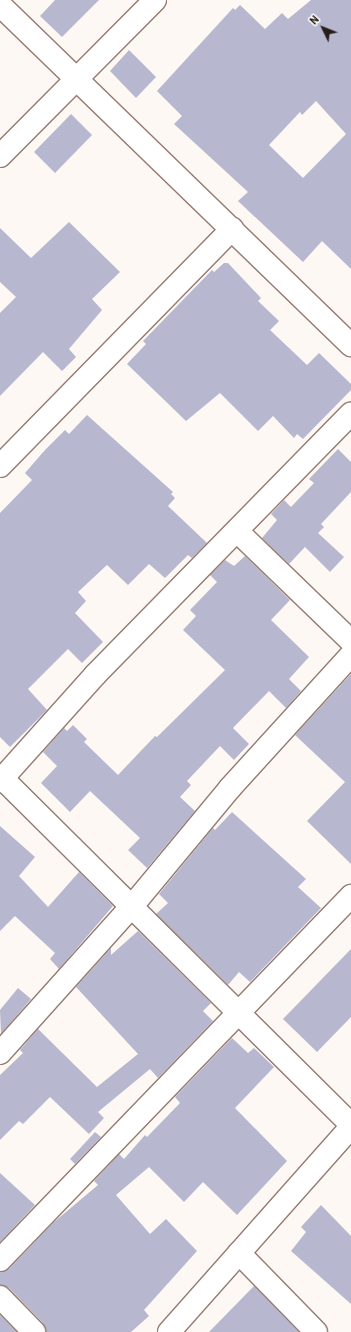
<!DOCTYPE html>
<style>
body{margin:0}
#map{position:relative;width:351px;height:1332px;overflow:hidden;background:#fef8f5;font-family:Barlow,sans-serif}
div>[style]{position:absolute}
[style*='--x']{left:calc(var(--x)*1px);top:calc(var(--y)*1px);width:calc(var(--w)*1px);rotate:calc(var(--a)*1deg)}
.building>*{inset:0;background:#b7b7d0}
.roads{filter:drop-shadow(1px 0 #957b71) drop-shadow(-1px 0 #957b71) drop-shadow(0 1px #957b71) drop-shadow(0 -1px #957b71)}
.minor>*{height:22px;margin:-11px;padding:0 11px;transform-origin:11px;border-radius:11px;background:#fff}
span{translate:-50% -50%;white-space:nowrap;text-align:center;line-height:1.15;-webkit-text-stroke:3px #fff;paint-order:stroke}
.north{position:absolute;left:303px;top:8px;width:40px;height:40px;-webkit-text-stroke:3px #fff;paint-order:stroke;rotate:313deg;font-size:11px;font-weight:700;line-height:16px;text-align:center;color:#271d19}
.north::after{content:'';display:block;margin:auto;width:14px;height:18px;background:#271d19;clip-path:polygon(50% 0,100% 100%,50% 72%,0 100%)}
</style>
<div id="map">
<div class="building">
<div style="clip-path:polygon(55px 0,99px 0,62px 37px,40px 16px)"></div>
<div style="clip-path:polygon(evenodd,311px 0,351px 0,351px 269px,322px 241px,303px 262px,238px 201px,248px 192px,174px 124px,182px 116px,157px 91px,233px 8px,235px 10px,240px 5px,265px 29px,282px 13px,288px 19px,311px 0,316px 101px,346px 134px,303px 178px,269px 145px,300px 112px,302px 115px,316px 101px)"></div>
<div style="clip-path:polygon(129px 50px,156px 77px,136px 98px,110px 71px)"></div>
<div style="clip-path:polygon(71px 114px,92px 135px,55px 173px,34px 152px)"></div>
<div style="clip-path:polygon(69px 222px,120px 272px,92px 299px,102px 310px,69px 349px,76px 357px,62px 371px,43px 352px,0 396px,0 313px,16px 297px,0 282px,0 228px,31px 258px)"></div>
<div style="clip-path:polygon(224px 263px,228px 263px,261px 298px,258px 301px,279px 321px,270px 330px,307px 365px,319px 353px,351px 384px,351px 390px,303px 439px,297px 434px,294px 438px,273px 416px,258px 431px,220px 393px,186px 421px,127px 364px,146px 344px,143px 341px,212px 270px,214px 272px)"></div>
<div style="clip-path:polygon(87px 415px,173px 492px,171px 494px,175px 498px,168px 506px,207px 543px,192px 558px,188px 555px,165px 578px,149px 564px,128px 585px,107px 565px,78px 592px,86px 601px,75px 613px,103px 642px,82px 663px,68px 649px,28px 689px,47px 710px,10px 747px,0 737px,0 513px,32px 480px,25px 473px,45px 450px,65px 430px,69px 434px)"></div>
<div style="clip-path:polygon(338px 449px,351px 462px,351px 492px,321px 524px,324px 527px,318px 533px,344px 557px,330px 572px,305px 547px,289px 564px,262px 538px,277px 520px,271px 514px,284px 500px,291px 507px,314px 483px,309px 479px)"></div>
<div style="clip-path:polygon(245px 556px,290px 600px,271px 620px,309px 657px,289px 679px,301px 691px,286px 708px,269px 691px,233px 728px,249px 744px,234px 760px,220px 746px,187px 781px,191px 785px,180px 797px,195px 811px,147px 868px,128px 850px,140px 838px,90px 791px,70px 812px,41px 783px,57px 766px,43px 752px,64px 728px,67px 731px,73px 725px,87px 739px,84px 742px,118px 775px,155px 736px,157px 737px,225px 670px,183px 630px,196px 616px,190px 610px,217px 582px,210px 575px,225px 560px,234px 566px)"></div>
<div style="clip-path:polygon(351px 674px,351px 864px,307px 821px,345px 782px,295px 735px)"></div>
<div style="clip-path:polygon(232px 812px,306px 879px,298px 887px,321px 908px,250px 982px,239px 972px,228px 985px,156px 914px,168px 903px,159px 894px,213px 828px,215px 830px)"></div>
<div style="clip-path:polygon(0 826px,35px 857px,19px 876px,48px 907px,79px 872px,113px 906px,59px 969px,50px 959px,55px 953px,15px 916px,0 931px)"></div>
<div style="clip-path:polygon(138px 931px,211px 1003px,203px 1011px,213px 1021px,158px 1078px,150px 1069px,98px 1112px,104px 1118px,89px 1134px,50px 1097px,23px 1124px,19px 1121px,0 1140px,0 1075px,23px 1053px,20px 1050px,38px 1029px,97px 1087px,138px 1054px,76px 987px,111px 948px,111px 955px)"></div>
<div style="clip-path:polygon(351px 949px,351px 1017px,317px 1052px,283px 1019px)"></div>
<div style="clip-path:polygon(18px 988px,31px 999px,1px 1034px,0 1010px)"></div>
<div style="clip-path:polygon(232px 1038px,248px 1053px,254px 1048px,274px 1067px,235px 1108px,287px 1161px,237px 1215px,203px 1182px,184px 1202px,149px 1167px,116px 1195px,150px 1234px,166px 1219px,197px 1251px,144px 1310px,149px 1316px,131px 1332px,46px 1332px,43px 1323px,9px 1288px,0 1285px,0 1272px,9px 1269px,54px 1222px,98px 1185px,94px 1181px,119px 1154px,124px 1159px,145px 1135px,147px 1137px,180px 1103px,175px 1097px)"></div>
<div style="clip-path:polygon(95px 1132px,101px 1137px,75px 1164px,70px 1159px)"></div>
<div style="clip-path:polygon(0 1173px,35px 1205px,0 1242px)"></div>
<div style="clip-path:polygon(321px 1205px,351px 1236px,351px 1304px,291px 1251px,306px 1232px,301px 1227px)"></div>
<div style="clip-path:polygon(254px 1286px,299px 1332px,209px 1332px)"></div>
<div style="clip-path:polygon(0 1315px,17px 1332px,0 1332px)"></div>
</div>
<div class="roads">
<div class="minor">
<div style="--x:0;--y:5;--w:489;--a:44.1"></div>
<div style="--x:0;--y:156;--w:220;--a:-45.2"></div>
<div style="--x:0;--y:466;--w:332;--a:-45.6"></div>
<div style="--x:237;--y:531;--w:158;--a:44"></div>
<div style="--x:0;--y:776;--w:495;--a:44.8"></div>
<div style="--x:0;--y:781;--w:142;--a:-48.1"></div>
<div style="--x:95;--y:675;--w:366;--a:-45.6"></div>
<div style="--x:0;--y:1053;--w:199;--a:-48.1"></div>
<div style="--x:133;--y:905;--w:152;--a:-50.3"></div>
<div style="--x:230;--y:788;--w:180;--a:-47.7"></div>
<div style="--x:239;--y:1253;--w:110;--a:45.7"></div>
<div style="--x:0;--y:1260;--w:506;--a:-46.04"></div>
<div style="--x:0;--y:1297;--w:49;--a:45.8"></div>
<div style="--x:169;--y:1332;--w:274;--a:-48.4"></div>
</div>
</div>
<div class="north">N</div>
</div>
